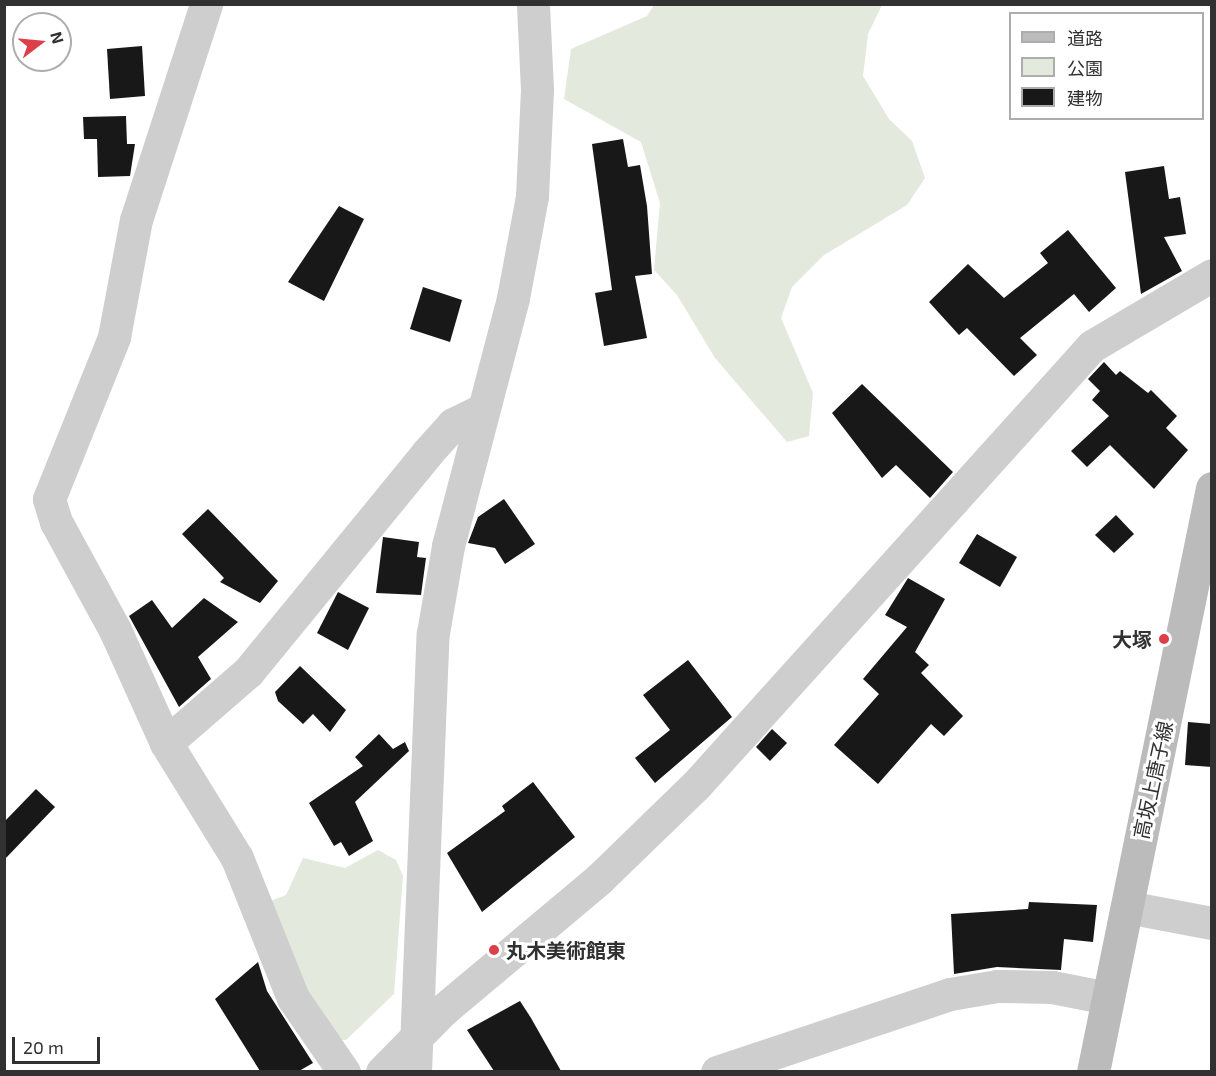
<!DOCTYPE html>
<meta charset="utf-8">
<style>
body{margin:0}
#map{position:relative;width:1216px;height:1076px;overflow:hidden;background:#fff;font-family:"Exo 2","Noto Sans JP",sans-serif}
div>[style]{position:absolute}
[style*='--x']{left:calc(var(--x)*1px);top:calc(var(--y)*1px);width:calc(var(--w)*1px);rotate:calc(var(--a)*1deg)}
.green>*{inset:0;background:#e3e9dd}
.building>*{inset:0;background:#181818}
.street>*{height:33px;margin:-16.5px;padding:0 16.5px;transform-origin:16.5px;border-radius:16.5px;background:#cecece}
.secondary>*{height:33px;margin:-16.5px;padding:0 16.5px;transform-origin:16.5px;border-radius:16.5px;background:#bbb}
.dots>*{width:16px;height:16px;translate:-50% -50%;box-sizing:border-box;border:3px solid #fff;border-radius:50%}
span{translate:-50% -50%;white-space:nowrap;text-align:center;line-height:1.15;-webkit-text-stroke:6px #fff;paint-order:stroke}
.poi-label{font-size:20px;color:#313131;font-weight:700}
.right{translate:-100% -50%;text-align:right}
.left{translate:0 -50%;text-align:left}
.street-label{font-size:20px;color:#313131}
.frame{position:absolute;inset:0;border:6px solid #313131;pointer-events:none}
.legend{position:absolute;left:1009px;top:12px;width:195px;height:108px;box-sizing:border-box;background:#fff;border:2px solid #adadad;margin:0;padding:8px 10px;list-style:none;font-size:18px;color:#313131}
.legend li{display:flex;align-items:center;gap:12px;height:30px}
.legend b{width:30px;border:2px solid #adadad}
.north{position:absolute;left:12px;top:12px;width:60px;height:60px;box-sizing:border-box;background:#fff;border:2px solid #adadad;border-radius:50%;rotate:74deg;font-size:16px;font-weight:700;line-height:24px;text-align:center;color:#313131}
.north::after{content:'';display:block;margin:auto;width:21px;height:27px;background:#dc3f48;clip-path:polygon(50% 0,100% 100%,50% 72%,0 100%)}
.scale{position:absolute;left:12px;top:1037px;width:88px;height:27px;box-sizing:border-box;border:3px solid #313131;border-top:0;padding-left:8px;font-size:18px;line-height:21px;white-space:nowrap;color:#313131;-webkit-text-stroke:4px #fff;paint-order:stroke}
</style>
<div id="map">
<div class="green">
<div style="clip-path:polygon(654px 5px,882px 5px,868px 34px,863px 76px,889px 119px,912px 141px,925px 178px,907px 205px,824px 255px,792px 287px,781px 318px,813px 393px,809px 436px,787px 442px,715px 358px,677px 295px,654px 270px,660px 203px,641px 142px,564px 99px,571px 49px,647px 16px)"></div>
<div style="clip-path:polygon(378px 850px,396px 860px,403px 876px,394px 994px,346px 1040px,336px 1040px,324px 1028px,265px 903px,286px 895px,303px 858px,345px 868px)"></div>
</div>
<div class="building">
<div style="clip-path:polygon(142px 46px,145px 96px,110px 99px,107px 49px)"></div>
<div style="clip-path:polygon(126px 116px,127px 144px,135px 144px,130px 176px,98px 177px,97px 139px,84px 139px,83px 117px)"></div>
<div style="clip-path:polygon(623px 139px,628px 167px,640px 165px,647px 206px,652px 274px,635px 276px,647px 338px,604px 346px,595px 293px,612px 290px,592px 144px)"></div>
<div style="clip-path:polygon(1164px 166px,1169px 199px,1180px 197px,1186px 234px,1164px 237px,1182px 271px,1141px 294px,1125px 172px)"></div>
<div style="clip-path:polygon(339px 206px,364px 219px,324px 301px,288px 282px)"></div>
<div style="clip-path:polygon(1068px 230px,1116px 288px,1089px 312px,1074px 294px,1020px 338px,1037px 355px,1014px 376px,967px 328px,959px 335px,929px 302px,968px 264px,1004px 298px,1048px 263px,1040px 253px)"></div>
<div style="clip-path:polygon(423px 287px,462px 300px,450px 342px,410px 329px)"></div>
<div style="clip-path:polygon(1104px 362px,1116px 375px,1120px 371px,1148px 393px,1151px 390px,1177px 416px,1166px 428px,1188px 450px,1154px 489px,1110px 445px,1087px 467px,1071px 451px,1109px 416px,1092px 400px,1100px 391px,1088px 379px)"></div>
<div style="clip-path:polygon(862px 384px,953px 472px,930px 498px,896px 465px,882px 478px,832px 413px)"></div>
<div style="clip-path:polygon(504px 499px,535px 544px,505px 564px,495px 548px,468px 543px,478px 517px)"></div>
<div style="clip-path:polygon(208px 509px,278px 581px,260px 603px,220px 582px,224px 578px,182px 534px)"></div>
<div style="clip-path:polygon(1116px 515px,1134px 534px,1114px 553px,1095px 535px)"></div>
<div style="clip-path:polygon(977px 534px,1017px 557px,1000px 587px,959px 563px)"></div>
<div style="clip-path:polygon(383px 537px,419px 542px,417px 557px,426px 558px,421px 595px,376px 593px)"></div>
<div style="clip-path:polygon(908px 578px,945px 599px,915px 652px,929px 665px,921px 673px,963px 716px,944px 736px,931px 724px,878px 784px,834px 745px,879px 694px,863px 679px,907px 627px,885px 615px)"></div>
<div style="clip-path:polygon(338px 592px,369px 608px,348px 650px,317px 633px)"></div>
<div style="clip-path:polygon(204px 598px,238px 622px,198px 657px,211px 679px,179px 707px,129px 616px,152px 600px,172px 628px)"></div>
<div style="clip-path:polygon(688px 660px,732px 717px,655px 783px,635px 758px,670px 730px,643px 695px)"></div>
<div style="clip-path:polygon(300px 666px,346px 710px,330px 732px,313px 714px,303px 724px,278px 701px,275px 692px)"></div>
<div style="clip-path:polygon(1188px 722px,1212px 724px,1212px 767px,1185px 765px)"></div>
<div style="clip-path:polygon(772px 729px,787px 743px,770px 761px,756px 747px)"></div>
<div style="clip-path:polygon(379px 734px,393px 749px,405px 742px,409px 751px,355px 802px,373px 841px,349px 856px,341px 842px,334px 846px,309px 803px,363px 766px,355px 757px)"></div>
<div style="clip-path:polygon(533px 782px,575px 837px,482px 912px,447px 853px,505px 811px,502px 806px)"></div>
<div style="clip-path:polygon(36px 789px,55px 807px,4px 860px,4px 822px)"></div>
<div style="clip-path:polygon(1029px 902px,1097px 905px,1093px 942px,1064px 939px,1061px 970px,997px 967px,954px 974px,951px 914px,1028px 909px)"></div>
<div style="clip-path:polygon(258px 962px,267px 991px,313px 1063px,299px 1071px,260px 1071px,215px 999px)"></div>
<div style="clip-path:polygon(520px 1001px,531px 1018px,561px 1071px,494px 1071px,467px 1030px)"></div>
</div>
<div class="street">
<div style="--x:166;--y:743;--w:124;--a:-114.3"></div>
<div style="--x:115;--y:630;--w:123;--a:-118.6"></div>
<div style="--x:56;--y:522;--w:24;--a:-107"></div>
<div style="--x:49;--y:499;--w:175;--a:-68.1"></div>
<div style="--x:114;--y:337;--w:119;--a:-79.4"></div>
<div style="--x:136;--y:220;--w:227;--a:-72"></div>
<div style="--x:1127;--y:907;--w:86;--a:10.7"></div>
<div style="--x:344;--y:1072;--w:90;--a:-124.6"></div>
<div style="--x:293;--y:998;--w:151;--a:-111.8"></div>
<div style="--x:237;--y:858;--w:135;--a:-121.7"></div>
<div style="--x:166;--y:743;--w:108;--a:-40.9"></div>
<div style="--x:248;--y:672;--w:283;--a:-50.7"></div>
<div style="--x:427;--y:453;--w:39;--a:-48"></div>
<div style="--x:453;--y:424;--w:30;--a:-26"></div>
<div style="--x:382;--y:1072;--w:87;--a:-45.5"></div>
<div style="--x:443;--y:1010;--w:204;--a:-40"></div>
<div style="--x:599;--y:879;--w:136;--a:-44.1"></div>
<div style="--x:697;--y:784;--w:590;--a:-47.96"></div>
<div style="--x:1092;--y:346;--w:139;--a:-30.6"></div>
<div style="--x:415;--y:1072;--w:439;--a:-87.7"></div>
<div style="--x:433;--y:633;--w:88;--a:-80.2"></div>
<div style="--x:448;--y:546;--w:256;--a:-75.3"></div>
<div style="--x:513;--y:298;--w:104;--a:-79.4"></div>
<div style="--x:532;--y:196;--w:106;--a:-87.3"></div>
<div style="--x:537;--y:90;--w:86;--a:-92.7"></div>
<div style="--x:717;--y:1072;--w:246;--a:-18.5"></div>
<div style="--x:950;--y:994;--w:48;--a:-9.7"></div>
<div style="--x:997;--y:986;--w:55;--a:1"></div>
<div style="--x:1052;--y:987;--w:57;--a:11.1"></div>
</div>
<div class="secondary">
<div style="--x:1093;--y:1072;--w:596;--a:-78.48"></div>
</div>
<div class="dots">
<div style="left:1164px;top:639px;background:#dc3f48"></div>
<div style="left:494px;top:950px;background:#dc3f48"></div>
</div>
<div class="poi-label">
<span class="right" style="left:1152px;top:639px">大塚</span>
<span class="left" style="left:506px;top:950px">丸木美術館東</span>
</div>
<div class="street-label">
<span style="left:1153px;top:780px;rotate:-78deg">高坂上唐子線</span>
</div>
<div class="frame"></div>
<ul class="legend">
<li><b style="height:8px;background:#bbb"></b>道路</li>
<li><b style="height:16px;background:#e3e9dd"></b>公園</li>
<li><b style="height:16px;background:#181818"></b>建物</li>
</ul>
<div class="north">N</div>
<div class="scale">20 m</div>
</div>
